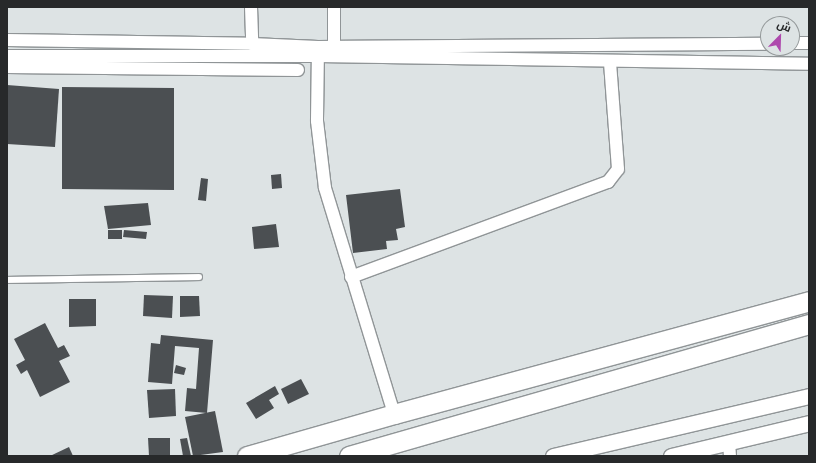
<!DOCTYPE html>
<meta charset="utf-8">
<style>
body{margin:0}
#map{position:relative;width:816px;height:463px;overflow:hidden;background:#dde3e4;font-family:"IBM Plex Sans",Cairo,sans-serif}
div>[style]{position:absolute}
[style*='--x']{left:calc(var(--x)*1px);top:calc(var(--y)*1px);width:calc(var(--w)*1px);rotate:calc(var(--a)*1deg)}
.building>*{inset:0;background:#4b4f52}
.roads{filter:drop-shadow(1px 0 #909597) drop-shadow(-1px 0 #909597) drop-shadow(0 1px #909597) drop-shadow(0 -1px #909597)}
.service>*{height:6px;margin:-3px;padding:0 3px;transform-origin:3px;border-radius:3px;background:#fff}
.minor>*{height:12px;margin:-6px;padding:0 6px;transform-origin:6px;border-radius:6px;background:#fff}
.tertiary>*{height:15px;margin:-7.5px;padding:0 7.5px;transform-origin:7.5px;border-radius:7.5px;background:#fff}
.primary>*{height:19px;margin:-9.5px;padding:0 9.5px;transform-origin:9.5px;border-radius:9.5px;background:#fff}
span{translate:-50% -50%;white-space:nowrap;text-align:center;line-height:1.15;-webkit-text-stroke:4px #dde3e4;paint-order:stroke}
.frame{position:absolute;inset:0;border:8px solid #27292a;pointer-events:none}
.north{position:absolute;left:760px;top:16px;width:40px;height:40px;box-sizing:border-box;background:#dde3e4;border:1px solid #94999a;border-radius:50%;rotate:23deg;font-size:11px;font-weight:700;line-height:16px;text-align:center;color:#27292a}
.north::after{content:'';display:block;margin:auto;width:14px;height:18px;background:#ae49ad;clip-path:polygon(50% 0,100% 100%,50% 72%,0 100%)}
</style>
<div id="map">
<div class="building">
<div style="clip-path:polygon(7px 85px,59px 89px,55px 147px,7px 144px)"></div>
<div style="clip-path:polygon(62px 87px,174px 88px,174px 190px,62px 189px)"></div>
<div style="clip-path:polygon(281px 174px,282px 188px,272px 189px,271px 175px)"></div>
<div style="clip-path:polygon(201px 178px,208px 179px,206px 201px,198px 200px)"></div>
<div style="clip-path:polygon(400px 189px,405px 227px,396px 229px,398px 240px,386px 241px,387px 249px,353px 253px,346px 195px)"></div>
<div style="clip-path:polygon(148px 203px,151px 225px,108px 229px,104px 206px)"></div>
<div style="clip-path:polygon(276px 224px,279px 247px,254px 249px,252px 227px)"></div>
<div style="clip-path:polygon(108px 230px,122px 230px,122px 239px,108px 239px)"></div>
<div style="clip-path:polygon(124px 230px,147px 232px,146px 239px,123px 237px)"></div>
<div style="clip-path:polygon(144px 295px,173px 296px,172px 318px,143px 316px)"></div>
<div style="clip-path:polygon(180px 296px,199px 296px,200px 316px,180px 317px)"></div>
<div style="clip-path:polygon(69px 299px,96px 299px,96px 326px,69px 327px)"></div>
<div style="clip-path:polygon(45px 323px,58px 348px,64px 345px,70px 356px,59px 361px,70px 382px,40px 397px,27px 370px,21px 374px,16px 365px,25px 360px,14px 339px)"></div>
<div style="clip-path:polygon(161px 335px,213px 340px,207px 413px,185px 411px,187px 388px,196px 389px,199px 348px,175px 346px,172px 384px,148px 382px,151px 343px,160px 344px)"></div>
<div style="clip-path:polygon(176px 365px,186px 368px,184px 375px,174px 373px)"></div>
<div style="clip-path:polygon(301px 379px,309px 394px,288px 404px,281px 389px)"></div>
<div style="clip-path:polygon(275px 386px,279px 394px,269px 400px,274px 408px,256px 419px,246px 403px)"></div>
<div style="clip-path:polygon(175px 389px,176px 416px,149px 418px,147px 390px)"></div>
<div style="clip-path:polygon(215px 411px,223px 452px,193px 456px,185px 417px)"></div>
<div style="clip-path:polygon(148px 438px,170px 438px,170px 456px,149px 456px)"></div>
<div style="clip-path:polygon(187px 438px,191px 456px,183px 456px,180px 439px)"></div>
<div style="clip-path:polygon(69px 447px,73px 456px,50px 456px)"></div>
</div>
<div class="roads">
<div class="service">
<div style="--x:7;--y:280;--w:192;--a:-0.9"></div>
</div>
<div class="minor">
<div style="--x:251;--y:7;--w:37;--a:88"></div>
<div style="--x:7;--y:40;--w:245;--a:0.9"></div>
<div style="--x:252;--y:44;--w:66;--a:2.6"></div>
<div style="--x:318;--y:47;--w:450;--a:-0.4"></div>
<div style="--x:792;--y:43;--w:17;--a:0"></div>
<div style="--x:334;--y:47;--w:40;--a:-90"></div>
<div style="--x:318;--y:48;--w:73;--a:90.8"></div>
<div style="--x:317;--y:121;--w:67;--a:83.2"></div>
<div style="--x:325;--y:188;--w:236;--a:73"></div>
<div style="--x:7;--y:56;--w:311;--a:0"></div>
<div style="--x:318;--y:56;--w:491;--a:0.9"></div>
<div style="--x:7;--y:67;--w:291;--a:0.6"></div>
<div style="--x:351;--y:277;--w:274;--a:-20.3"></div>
<div style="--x:608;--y:182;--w:16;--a:-52"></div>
<div style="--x:618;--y:169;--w:107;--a:-94.3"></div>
<div style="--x:729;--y:442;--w:14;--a:86"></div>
</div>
<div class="tertiary">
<div style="--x:553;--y:456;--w:263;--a:-13.2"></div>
<div style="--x:671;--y:456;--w:142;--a:-13.4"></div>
</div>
<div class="primary">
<div style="--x:247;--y:456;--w:153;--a:-15.9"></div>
<div style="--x:394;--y:414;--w:430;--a:-15.2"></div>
<div style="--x:349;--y:456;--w:479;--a:-16"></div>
</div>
</div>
<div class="frame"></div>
<div class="north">ش</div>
</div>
